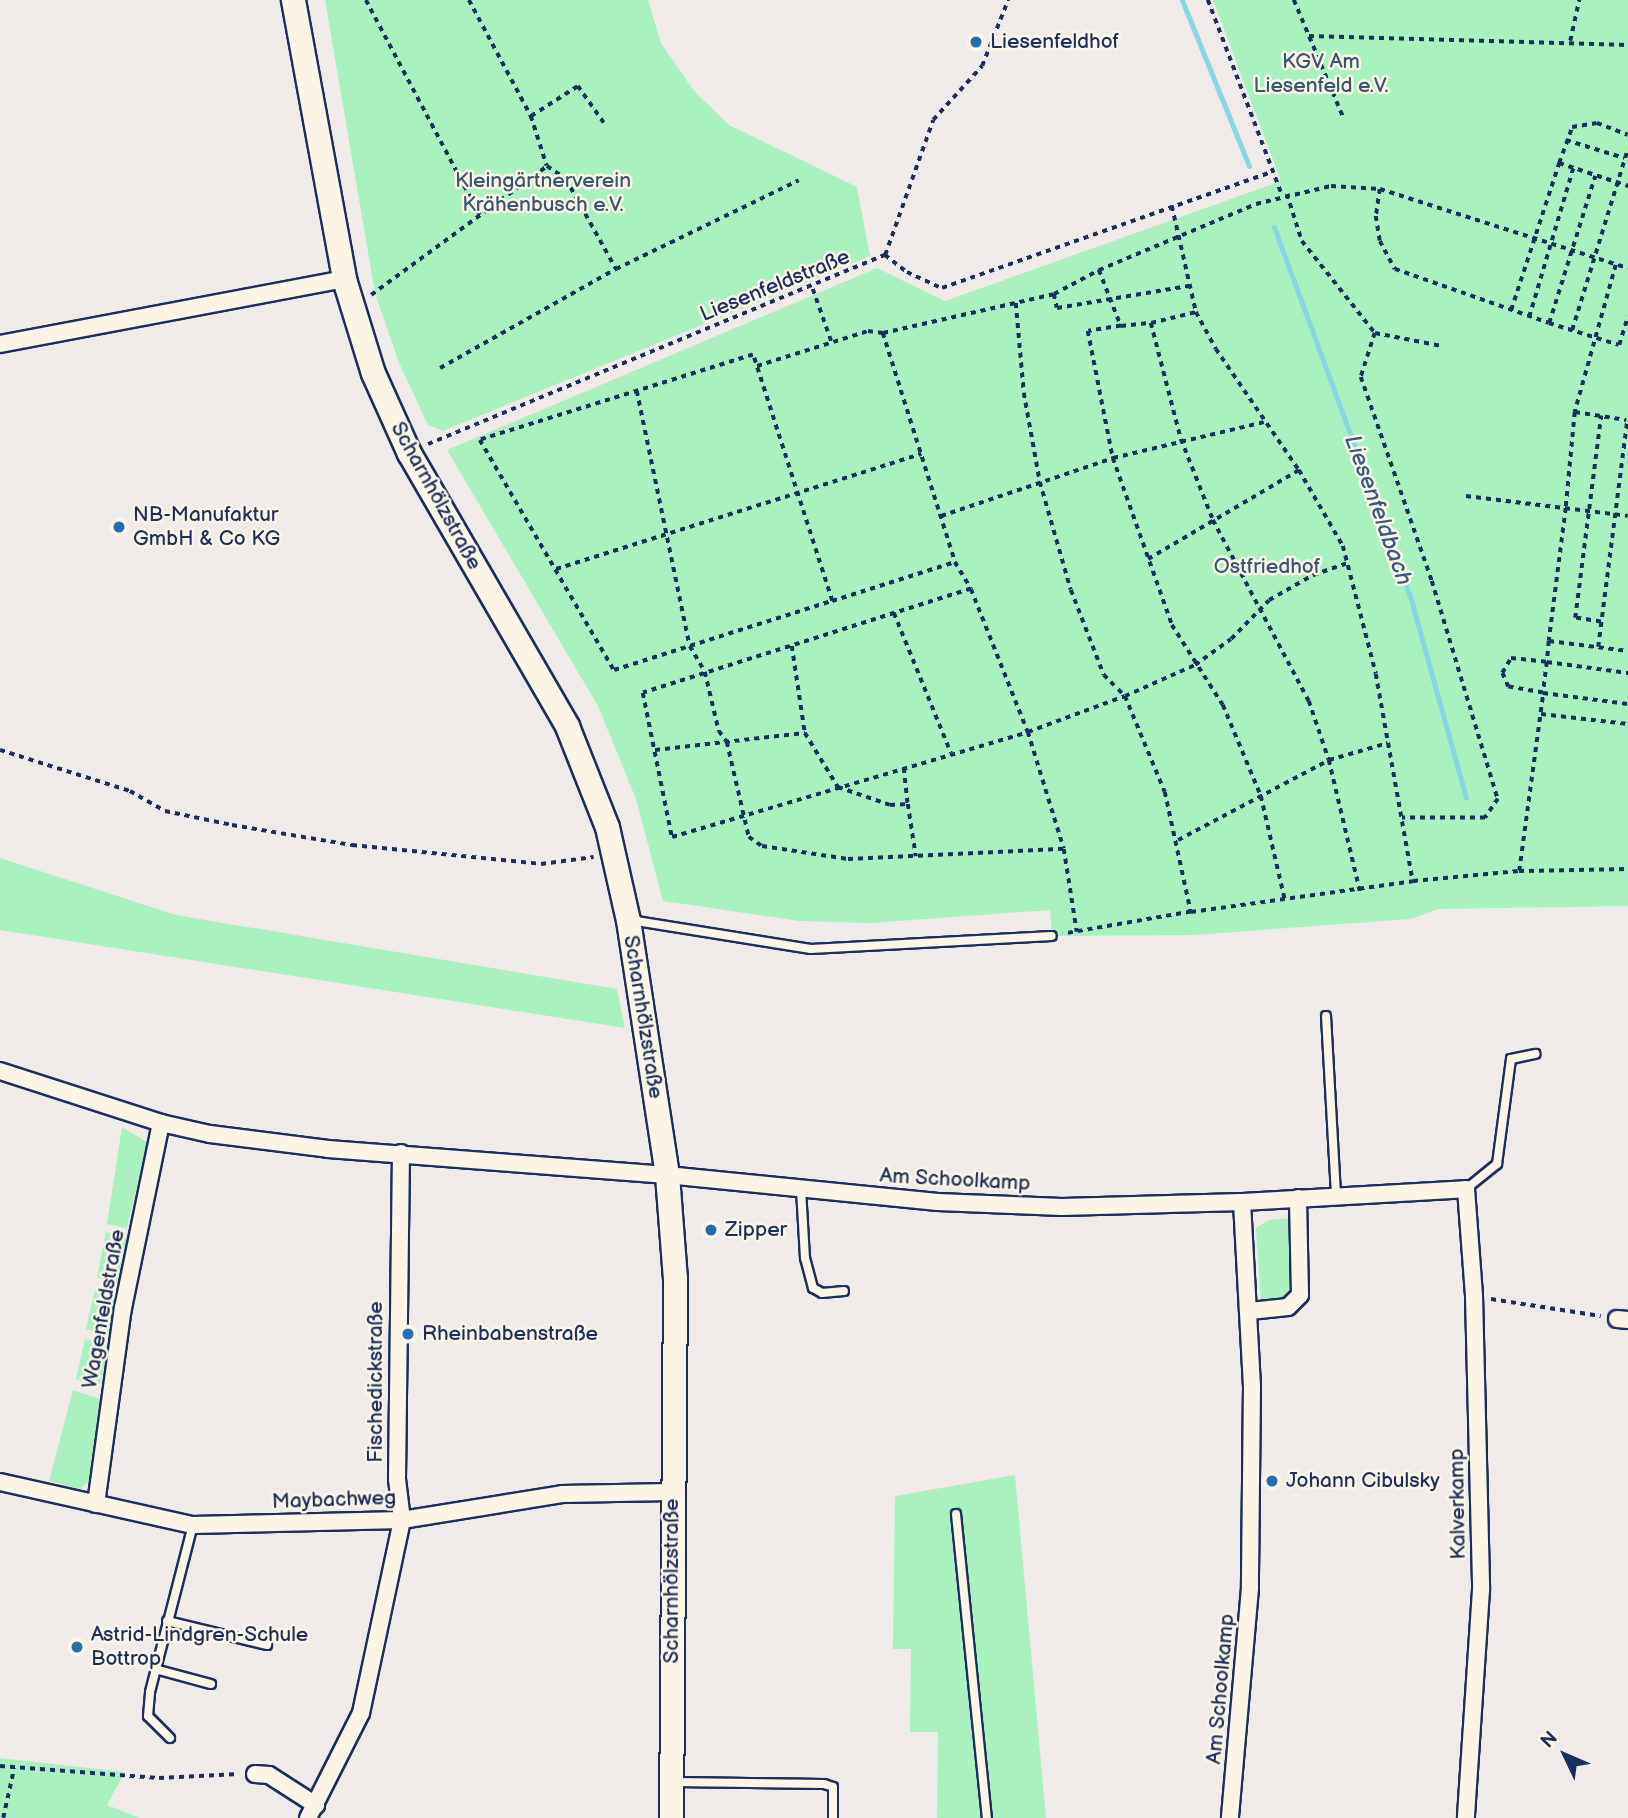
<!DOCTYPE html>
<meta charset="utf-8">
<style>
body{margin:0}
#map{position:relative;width:1628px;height:1818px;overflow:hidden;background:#f0ebe8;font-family:"Balsamiq Sans",sans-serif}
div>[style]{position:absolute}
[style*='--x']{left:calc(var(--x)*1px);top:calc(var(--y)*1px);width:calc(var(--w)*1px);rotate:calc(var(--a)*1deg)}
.green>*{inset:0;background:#a9f2bf}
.stream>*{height:5px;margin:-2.5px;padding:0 2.5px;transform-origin:2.5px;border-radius:2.5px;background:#88d7e5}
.path>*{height:3.5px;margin-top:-1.75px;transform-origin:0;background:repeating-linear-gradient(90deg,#1b2f5e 0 5px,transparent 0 10px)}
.roads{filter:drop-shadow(2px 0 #1b2f5e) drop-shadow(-2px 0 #1b2f5e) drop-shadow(0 2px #1b2f5e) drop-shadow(0 -2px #1b2f5e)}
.service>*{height:8px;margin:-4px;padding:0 4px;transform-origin:4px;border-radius:4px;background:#fcf5e5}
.minor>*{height:16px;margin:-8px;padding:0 8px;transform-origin:8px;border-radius:8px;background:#fcf5e5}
.secondary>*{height:23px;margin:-11.5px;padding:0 11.5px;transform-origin:11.5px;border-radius:11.5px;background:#fcf5e5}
.dots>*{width:19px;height:19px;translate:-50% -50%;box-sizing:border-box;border:4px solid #fcf5e5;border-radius:50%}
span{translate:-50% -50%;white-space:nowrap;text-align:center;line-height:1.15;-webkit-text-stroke:5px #fcf5e5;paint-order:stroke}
.poi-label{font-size:21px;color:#1b2f5e}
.left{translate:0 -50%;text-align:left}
.park-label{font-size:21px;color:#375671}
.street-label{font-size:21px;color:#1b2f5e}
.water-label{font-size:23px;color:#365980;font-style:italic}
.north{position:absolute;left:1530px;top:1720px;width:70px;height:70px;-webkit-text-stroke:5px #fcf5e5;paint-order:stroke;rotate:314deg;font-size:19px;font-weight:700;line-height:28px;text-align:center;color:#1b2f5e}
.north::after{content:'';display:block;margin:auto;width:24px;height:32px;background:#1b2f5e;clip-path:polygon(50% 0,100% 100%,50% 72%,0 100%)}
</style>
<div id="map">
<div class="green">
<div style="clip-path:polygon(325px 0,648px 0,661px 43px,694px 91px,729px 125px,857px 187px,870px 256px,443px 431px,428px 425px,399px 363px,375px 293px)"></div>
<div style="clip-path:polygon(1213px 0,1628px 0,1628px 906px,1438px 909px,1411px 919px,1193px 935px,1052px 936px,1050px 910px,871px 923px,800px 921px,663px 901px,636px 799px,598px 706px,447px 450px,877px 268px,945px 301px,1281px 181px)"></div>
<div style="clip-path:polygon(0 858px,176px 915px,617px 989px,625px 1028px,0 930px)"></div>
<div style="clip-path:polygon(122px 1127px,147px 1142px,127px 1228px,107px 1224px)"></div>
<div style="clip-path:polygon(1289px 1218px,1293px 1290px,1285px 1301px,1261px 1302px,1256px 1228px,1269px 1220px)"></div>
<div style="clip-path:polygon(106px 1232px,128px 1238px,119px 1283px,115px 1284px,97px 1277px)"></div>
<div style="clip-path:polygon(95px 1290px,117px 1294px,109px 1336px,86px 1329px)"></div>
<div style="clip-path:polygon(85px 1339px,108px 1345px,100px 1387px,76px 1379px)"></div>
<div style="clip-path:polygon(73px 1390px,100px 1399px,92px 1478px,80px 1489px,49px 1481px)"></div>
<div style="clip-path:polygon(1015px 1475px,1046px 1818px,937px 1818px,938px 1732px,910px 1732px,911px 1649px,893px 1649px,895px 1496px)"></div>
<div style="clip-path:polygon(0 1758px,125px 1772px,107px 1805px,140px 1818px,0 1818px)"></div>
</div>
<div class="stream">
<div style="--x:1182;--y:0;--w:179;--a:68"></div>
<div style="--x:1274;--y:227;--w:401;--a:69.8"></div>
<div style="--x:1412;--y:603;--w:202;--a:74.5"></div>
</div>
<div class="path">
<div style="--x:366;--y:0;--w:243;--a:62.1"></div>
<div style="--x:469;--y:0;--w:132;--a:61.9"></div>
<div style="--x:531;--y:116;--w:52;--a:72.3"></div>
<div style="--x:547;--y:166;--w:23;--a:34"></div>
<div style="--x:566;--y:179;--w:103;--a:60.9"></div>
<div style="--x:1208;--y:0;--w:209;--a:69.2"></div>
<div style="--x:1294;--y:0;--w:129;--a:67.2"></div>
<div style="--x:1309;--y:36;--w:319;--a:1.6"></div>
<div style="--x:1570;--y:41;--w:42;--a:-77.6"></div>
<div style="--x:531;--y:116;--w:56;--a:-32.6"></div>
<div style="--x:578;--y:86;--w:45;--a:54.9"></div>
<div style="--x:1566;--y:140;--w:61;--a:17.2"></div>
<div style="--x:1559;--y:163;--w:38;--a:-70"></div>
<div style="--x:1572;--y:127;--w:25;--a:-9"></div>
<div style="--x:1597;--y:123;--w:33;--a:21"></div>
<div style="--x:1380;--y:189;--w:27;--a:98"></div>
<div style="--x:1376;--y:216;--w:25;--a:81"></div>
<div style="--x:1380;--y:241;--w:32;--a:62"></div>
<div style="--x:1395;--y:269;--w:163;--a:19.3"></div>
<div style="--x:1549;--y:323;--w:154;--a:-72.6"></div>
<div style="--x:1287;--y:194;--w:49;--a:72.3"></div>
<div style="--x:1302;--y:241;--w:117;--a:51.6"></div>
<div style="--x:1375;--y:333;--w:68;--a:11"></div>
<div style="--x:1172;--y:206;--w:109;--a:77.2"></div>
<div style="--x:1196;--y:312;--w:42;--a:61.6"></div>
<div style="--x:1216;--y:349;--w:147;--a:55.6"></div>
<div style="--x:1299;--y:470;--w:88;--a:59.9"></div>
<div style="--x:1343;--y:546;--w:132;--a:75.5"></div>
<div style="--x:1376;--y:674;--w:210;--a:79.9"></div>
<div style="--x:885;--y:255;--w:28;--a:38"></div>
<div style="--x:907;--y:272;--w:38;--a:25"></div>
<div style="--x:942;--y:288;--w:350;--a:-19.4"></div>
<div style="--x:1616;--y:265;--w:153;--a:105.6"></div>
<div style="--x:1575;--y:412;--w:96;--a:95.4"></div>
<div style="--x:1566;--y:508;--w:134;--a:97.3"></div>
<div style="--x:1549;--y:641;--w:21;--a:95"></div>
<div style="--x:1547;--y:662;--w:31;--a:97"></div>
<div style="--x:1543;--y:693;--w:36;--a:-170"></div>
<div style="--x:1508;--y:687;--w:15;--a:-113"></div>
<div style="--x:1502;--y:673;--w:17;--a:-59"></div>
<div style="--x:1511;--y:658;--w:36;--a:6"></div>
<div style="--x:1547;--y:662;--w:82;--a:7.7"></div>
<div style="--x:1099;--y:270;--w:60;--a:68.6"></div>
<div style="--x:1121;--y:326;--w:33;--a:171"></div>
<div style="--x:1088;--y:331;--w:129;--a:78.9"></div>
<div style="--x:1113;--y:458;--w:177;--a:70.5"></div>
<div style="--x:1172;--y:625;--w:95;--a:57.5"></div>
<div style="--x:1223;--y:705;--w:99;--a:67.3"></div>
<div style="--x:1261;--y:796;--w:107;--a:77"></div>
<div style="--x:813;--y:289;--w:57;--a:70.6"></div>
<div style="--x:1054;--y:294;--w:51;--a:-28.1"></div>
<div style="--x:1099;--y:270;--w:170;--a:-22.8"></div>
<div style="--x:1256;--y:204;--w:77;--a:-13.5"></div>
<div style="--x:1331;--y:186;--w:49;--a:3.5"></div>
<div style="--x:1380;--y:189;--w:260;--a:17.7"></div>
<div style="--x:371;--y:295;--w:218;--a:-36.2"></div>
<div style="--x:1016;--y:303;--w:90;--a:84.9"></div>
<div style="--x:1024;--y:393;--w:90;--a:79.8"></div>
<div style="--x:1040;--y:482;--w:112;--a:74"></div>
<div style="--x:1071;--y:590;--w:91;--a:68.8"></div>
<div style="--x:1104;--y:675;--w:30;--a:45"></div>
<div style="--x:1125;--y:696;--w:104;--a:67.4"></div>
<div style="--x:1165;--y:792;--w:123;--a:77.8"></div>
<div style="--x:1191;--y:912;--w:130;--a:170.2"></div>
<div style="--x:1511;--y:310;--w:155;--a:-71.9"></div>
<div style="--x:1559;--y:163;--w:73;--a:18.4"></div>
<div style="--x:1529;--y:317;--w:155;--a:-73.5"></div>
<div style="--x:1151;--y:323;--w:46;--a:-13.7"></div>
<div style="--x:1549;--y:323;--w:73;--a:17.4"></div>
<div style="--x:1619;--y:345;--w:30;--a:-73"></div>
<div style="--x:1121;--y:326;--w:30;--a:-6"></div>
<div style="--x:1151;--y:323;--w:120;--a:75.5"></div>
<div style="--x:1181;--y:439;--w:87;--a:68.4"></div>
<div style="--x:1213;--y:520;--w:205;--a:62.1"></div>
<div style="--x:1309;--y:701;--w:62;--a:71.3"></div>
<div style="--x:1329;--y:760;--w:135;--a:76.7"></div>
<div style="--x:1572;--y:330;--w:190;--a:-72.9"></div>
<div style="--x:883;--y:333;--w:240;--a:72.5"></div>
<div style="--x:955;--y:562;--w:31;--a:59"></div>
<div style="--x:971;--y:589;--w:154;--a:68.3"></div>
<div style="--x:1028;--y:732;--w:122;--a:72.9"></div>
<div style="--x:1064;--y:849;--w:84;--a:81.1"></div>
<div style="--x:1375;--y:333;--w:46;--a:107.7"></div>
<div style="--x:1361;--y:377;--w:216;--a:70.8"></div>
<div style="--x:1432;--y:581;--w:228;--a:73.2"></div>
<div style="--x:1498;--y:799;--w:23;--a:124"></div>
<div style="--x:1485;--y:818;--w:83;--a:180"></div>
<div style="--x:757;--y:366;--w:116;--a:-17.5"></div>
<div style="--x:868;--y:331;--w:15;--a:8"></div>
<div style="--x:883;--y:333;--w:175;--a:-12.8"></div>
<div style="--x:1054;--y:294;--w:14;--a:78"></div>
<div style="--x:1057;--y:308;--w:133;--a:-9.5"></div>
<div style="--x:440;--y:368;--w:202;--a:-29.4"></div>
<div style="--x:616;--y:269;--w:203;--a:-25.9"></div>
<div style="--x:637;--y:391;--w:260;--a:78.3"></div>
<div style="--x:690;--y:646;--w:30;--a:60"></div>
<div style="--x:705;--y:672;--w:61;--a:76.7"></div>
<div style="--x:719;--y:731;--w:14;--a:54"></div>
<div style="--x:727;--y:742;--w:98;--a:77"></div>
<div style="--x:749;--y:837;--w:16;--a:35"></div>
<div style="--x:762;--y:846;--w:87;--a:8.6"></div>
<div style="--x:848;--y:859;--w:216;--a:-2.7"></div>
<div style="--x:1575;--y:412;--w:52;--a:8.9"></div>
<div style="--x:428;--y:444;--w:495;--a:-22.5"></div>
<div style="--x:885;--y:255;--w:143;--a:-70.4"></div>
<div style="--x:933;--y:120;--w:73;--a:-47.8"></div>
<div style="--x:982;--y:66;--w:71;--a:-68.5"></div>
<div style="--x:1466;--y:496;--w:163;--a:7"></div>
<div style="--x:941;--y:516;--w:182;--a:-18.6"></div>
<div style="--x:1113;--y:458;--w:155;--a:-13.4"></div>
<div style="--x:1148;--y:559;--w:175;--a:-30.5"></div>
<div style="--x:556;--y:569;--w:383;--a:-17.5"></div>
<div style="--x:971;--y:589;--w:344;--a:162.4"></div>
<div style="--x:643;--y:693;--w:147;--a:78.6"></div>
<div style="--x:672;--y:837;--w:371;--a:-16.4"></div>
<div style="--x:1028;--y:732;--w:103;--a:-20.4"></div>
<div style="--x:1125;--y:696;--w:77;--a:-23.9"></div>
<div style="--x:1195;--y:665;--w:44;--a:-35.8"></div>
<div style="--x:1231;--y:639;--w:54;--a:-45.7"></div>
<div style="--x:1269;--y:600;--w:51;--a:-29.6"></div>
<div style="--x:1313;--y:575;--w:37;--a:-19"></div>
<div style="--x:832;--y:601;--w:258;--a:-107.8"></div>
<div style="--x:753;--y:355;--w:286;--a:162.7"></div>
<div style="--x:480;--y:440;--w:266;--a:59.8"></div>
<div style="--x:614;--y:670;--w:229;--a:-17.6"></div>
<div style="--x:832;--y:601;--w:129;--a:-17.6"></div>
<div style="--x:894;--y:613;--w:151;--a:67.8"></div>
<div style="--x:1601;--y:622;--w:26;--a:-171"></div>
<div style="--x:1575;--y:618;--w:204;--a:-82.7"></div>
<div style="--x:1549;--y:641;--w:80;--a:7.2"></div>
<div style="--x:792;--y:646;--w:88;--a:81.5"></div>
<div style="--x:805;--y:733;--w:63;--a:58.6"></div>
<div style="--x:838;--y:787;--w:55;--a:19.1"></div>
<div style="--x:890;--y:805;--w:18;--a:-3"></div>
<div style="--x:908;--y:804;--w:53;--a:81.3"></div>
<div style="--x:1598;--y:647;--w:229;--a:-82.7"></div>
<div style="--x:1541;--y:714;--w:88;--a:6.6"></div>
<div style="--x:0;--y:750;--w:136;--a:17.5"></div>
<div style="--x:130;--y:791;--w:40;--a:29.7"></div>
<div style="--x:165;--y:811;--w:68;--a:11.8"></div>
<div style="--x:232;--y:825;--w:122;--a:9.5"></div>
<div style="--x:352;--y:845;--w:190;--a:5.7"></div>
<div style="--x:541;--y:864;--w:53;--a:-7.5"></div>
<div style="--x:655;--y:750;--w:151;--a:-6.5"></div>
<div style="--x:904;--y:768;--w:36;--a:84"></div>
<div style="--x:1178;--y:840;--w:171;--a:-27.9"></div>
<div style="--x:1329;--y:760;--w:61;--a:-16.1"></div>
<div style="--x:1519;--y:871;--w:180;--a:-82.3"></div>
<div style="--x:1543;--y:693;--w:86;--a:7.4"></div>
<div style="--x:1191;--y:912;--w:224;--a:-7.9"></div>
<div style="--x:1413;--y:881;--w:106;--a:-5.4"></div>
<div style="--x:1519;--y:871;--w:109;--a:-1.1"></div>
<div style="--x:1491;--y:1299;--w:111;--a:8.8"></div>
<div style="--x:0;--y:1766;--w:159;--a:4.3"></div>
<div style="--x:159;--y:1778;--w:80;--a:-2.9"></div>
<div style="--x:3;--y:1818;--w:51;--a:-77.6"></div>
</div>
<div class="roads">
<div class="service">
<div style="--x:630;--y:920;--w:183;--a:9.1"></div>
<div style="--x:811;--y:949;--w:241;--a:-3.1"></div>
<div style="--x:1326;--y:1016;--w:180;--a:86.8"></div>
<div style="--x:801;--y:1189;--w:69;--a:86.7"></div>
<div style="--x:805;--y:1258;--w:31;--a:75"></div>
<div style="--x:813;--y:1288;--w:10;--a:29"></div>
<div style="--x:822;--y:1293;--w:22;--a:-5"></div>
<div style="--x:1466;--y:1189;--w:40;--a:-39"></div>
<div style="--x:1497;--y:1164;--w:106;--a:-82.4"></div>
<div style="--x:1511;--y:1059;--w:25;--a:-12"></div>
<div style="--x:956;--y:1514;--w:306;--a:84.2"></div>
<div style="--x:167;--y:1621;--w:103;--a:13.5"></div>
<div style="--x:155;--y:1669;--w:58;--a:15"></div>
<div style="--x:170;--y:1738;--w:31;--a:-135"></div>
<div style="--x:148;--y:1716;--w:24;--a:-85"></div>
<div style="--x:150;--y:1692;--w:172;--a:-75.6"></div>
<div style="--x:675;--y:1782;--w:149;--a:0.8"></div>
<div style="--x:824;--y:1784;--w:9;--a:18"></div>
<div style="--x:833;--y:1787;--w:31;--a:90"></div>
</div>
<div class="minor">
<div style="--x:0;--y:344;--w:350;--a:-10.7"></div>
<div style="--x:0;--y:1071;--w:169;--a:17.9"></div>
<div style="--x:161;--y:1123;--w:50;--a:12.7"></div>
<div style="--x:210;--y:1134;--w:119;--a:7.2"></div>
<div style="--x:328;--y:1149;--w:340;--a:4.4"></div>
<div style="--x:667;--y:1175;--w:272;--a:5.7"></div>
<div style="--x:938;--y:1202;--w:124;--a:2.3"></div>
<div style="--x:1062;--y:1207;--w:180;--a:-1.6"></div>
<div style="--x:1242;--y:1202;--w:184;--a:86.9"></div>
<div style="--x:1252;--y:1386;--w:202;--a:90.6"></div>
<div style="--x:1250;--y:1588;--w:231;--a:95"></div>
<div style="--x:1242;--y:1202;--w:224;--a:-3.3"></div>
<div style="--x:1466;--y:1189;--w:107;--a:85.7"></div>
<div style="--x:1474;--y:1296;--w:294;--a:88.6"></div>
<div style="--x:1481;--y:1590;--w:228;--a:93.8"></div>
<div style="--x:1250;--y:1311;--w:38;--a:-6"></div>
<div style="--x:1288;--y:1307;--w:17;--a:-45"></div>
<div style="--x:1300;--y:1295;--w:97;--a:-91.2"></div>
<div style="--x:1617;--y:1319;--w:11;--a:5"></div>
<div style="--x:0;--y:1482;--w:198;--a:12.6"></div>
<div style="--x:193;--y:1525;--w:209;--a:-1.4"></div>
<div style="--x:402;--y:1520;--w:162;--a:-9.2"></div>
<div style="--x:562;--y:1494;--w:109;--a:-1.1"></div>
<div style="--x:96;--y:1504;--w:198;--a:-82.2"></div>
<div style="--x:123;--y:1308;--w:189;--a:-78.4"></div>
<div style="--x:255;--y:1774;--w:14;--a:4"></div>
<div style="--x:269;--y:1775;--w:56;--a:32.6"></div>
<div style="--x:308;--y:1818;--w:118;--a:-63.2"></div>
<div style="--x:361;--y:1713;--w:197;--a:-78"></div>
<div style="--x:402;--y:1520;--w:41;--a:-97"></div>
<div style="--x:397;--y:1479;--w:326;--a:-89.3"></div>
</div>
<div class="secondary">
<div style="--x:293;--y:0;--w:284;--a:79.6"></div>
<div style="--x:344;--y:279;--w:98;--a:72.9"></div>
<div style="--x:373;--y:373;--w:88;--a:65.8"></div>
<div style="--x:409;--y:453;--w:315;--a:59.9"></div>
<div style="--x:567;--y:726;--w:109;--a:68.4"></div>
<div style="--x:607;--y:827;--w:95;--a:77.3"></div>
<div style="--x:628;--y:920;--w:258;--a:81.3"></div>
<div style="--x:667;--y:1175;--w:103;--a:85.6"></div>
<div style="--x:675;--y:1278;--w:540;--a:90.42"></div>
</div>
</div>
<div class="dots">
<div style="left:976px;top:42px;background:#1f6fb2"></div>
<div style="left:119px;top:527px;background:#1f6fb2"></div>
<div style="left:711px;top:1230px;background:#1f6fb2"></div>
<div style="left:408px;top:1334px;background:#1f6fb2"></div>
<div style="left:1272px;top:1481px;background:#1f6fb2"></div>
<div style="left:77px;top:1647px;background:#1f6fb2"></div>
</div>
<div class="poi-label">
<span class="left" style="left:990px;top:42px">Liesenfeldhof</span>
<span class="left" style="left:133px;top:527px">NB-Manufaktur<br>GmbH &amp; Co KG</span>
<span class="left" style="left:725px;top:1230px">Zipper</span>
<span class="left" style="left:422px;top:1334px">Rheinbabenstraße</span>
<span class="left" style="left:1286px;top:1481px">Johann Cibulsky</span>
<span class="left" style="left:91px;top:1647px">Astrid-Lindgren-Schule<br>Bottrop</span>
</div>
<div class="park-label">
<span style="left:1321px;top:74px">KGV Am<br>Liesenfeld e.V.</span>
<span style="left:543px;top:193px">Kleingärtnerverein<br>Krähenbusch e.V.</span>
<span style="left:1267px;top:567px">Ostfriedhof</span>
</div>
<div class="street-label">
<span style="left:775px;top:286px;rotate:-22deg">Liesenfeldstraße</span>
<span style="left:436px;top:496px;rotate:61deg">Scharnhölzstraße</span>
<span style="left:643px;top:1017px;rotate:81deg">Scharnhölzstraße</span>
<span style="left:955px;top:1180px;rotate:3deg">Am Schoolkamp</span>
<span style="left:104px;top:1309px;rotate:-80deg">Wagenfeldstraße</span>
<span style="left:376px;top:1382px;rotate:-90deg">Fischedickstraße</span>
<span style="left:334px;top:1500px;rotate:-2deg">Maybachweg</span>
<span style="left:1458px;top:1504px;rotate:-91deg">Kalverkamp</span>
<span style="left:672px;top:1581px;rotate:-90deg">Scharnhölzstraße</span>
<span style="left:1221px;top:1689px;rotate:-85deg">Am Schoolkamp</span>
</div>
<div class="water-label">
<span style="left:1378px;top:510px;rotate:70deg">Liesenfeldbach</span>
</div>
<div class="north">N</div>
</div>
